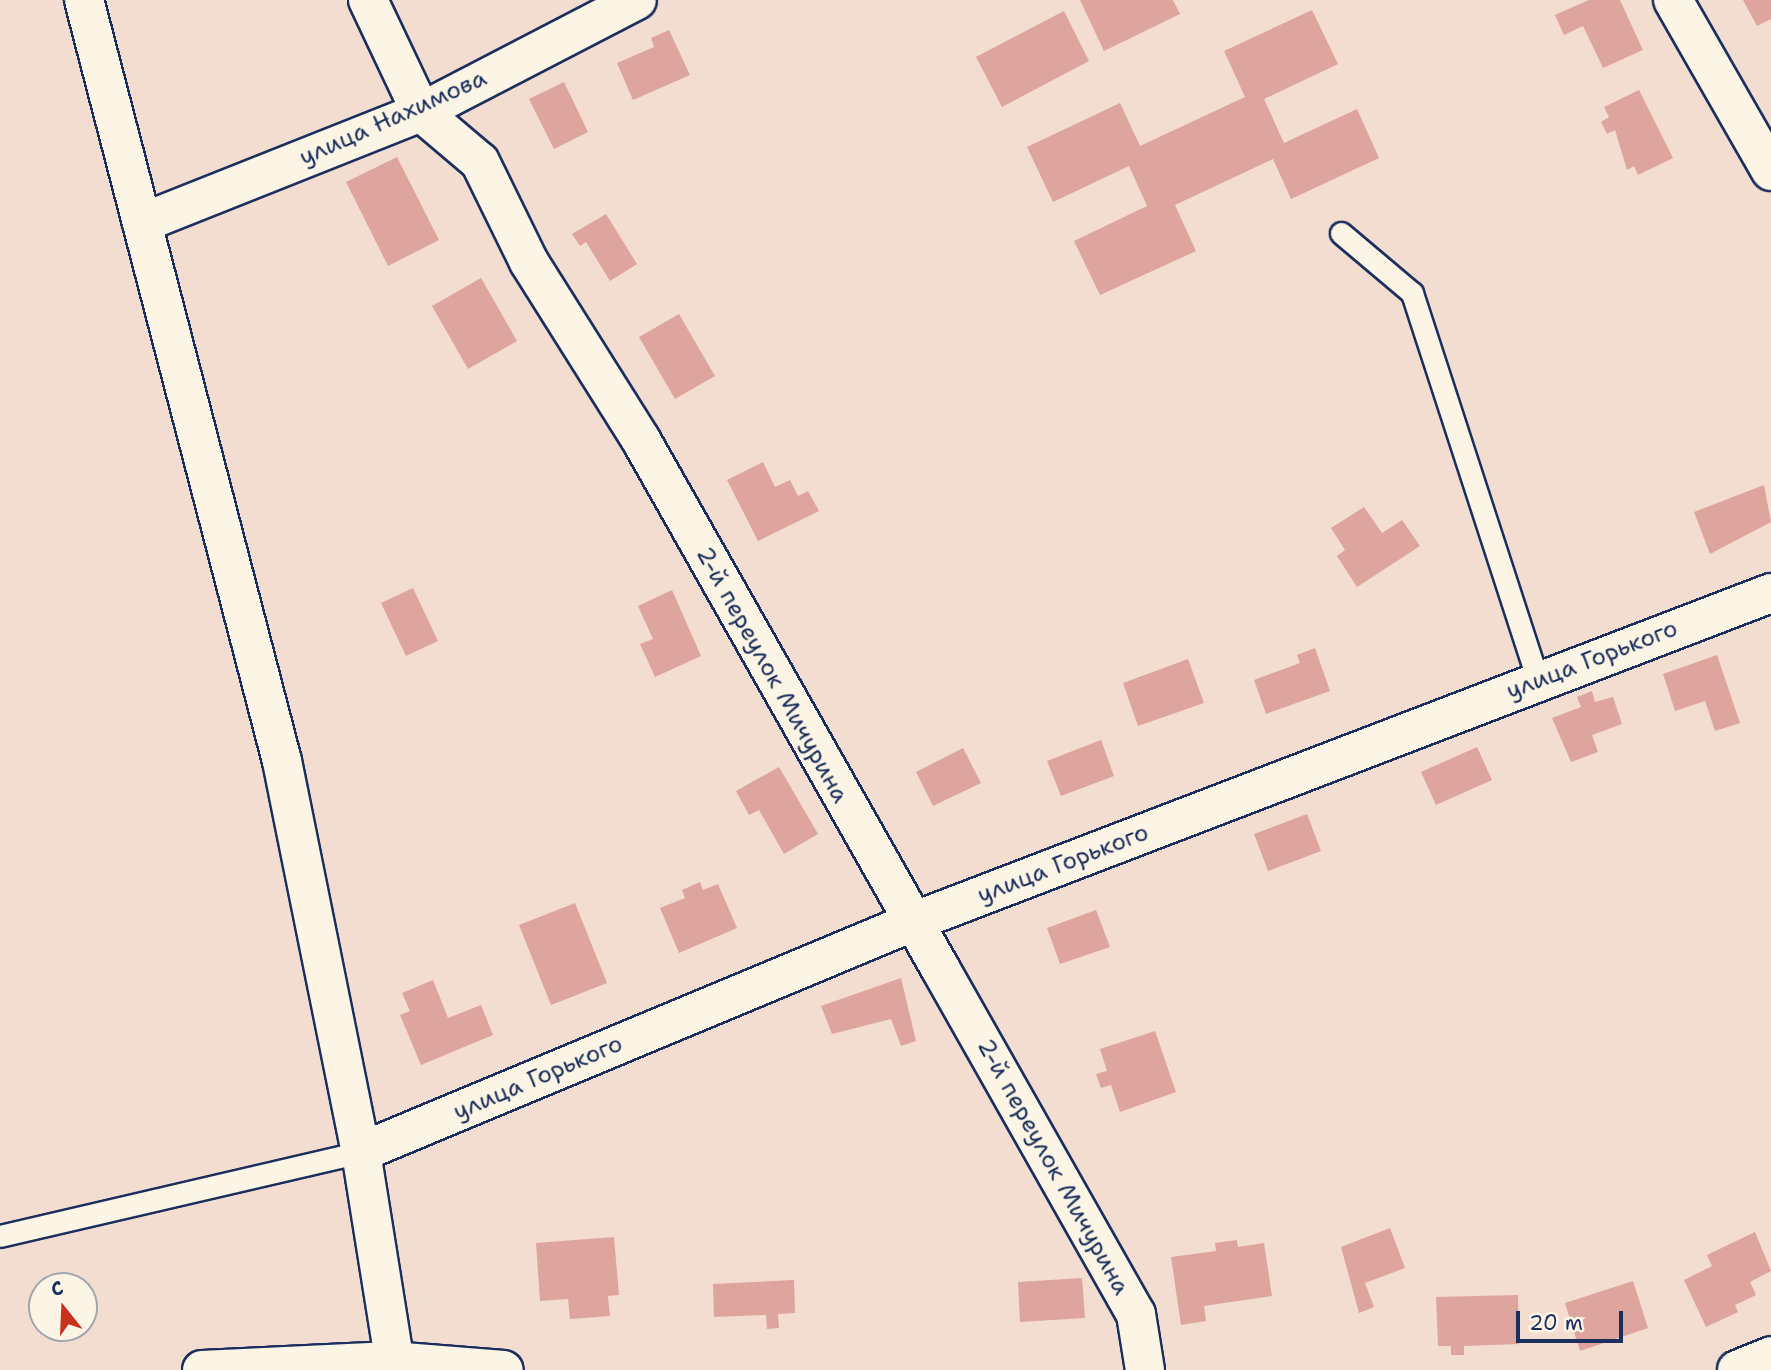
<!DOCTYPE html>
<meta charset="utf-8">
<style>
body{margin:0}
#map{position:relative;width:1771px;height:1370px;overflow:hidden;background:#f3ddd0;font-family:"Shantell Sans",sans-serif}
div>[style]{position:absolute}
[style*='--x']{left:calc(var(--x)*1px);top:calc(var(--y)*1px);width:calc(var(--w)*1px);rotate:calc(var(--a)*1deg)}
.building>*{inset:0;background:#dea49e}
.roads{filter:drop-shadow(2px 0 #1b2f5e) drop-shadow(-2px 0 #1b2f5e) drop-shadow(0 2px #1b2f5e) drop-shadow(0 -2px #1b2f5e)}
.service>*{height:21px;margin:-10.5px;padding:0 10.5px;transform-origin:10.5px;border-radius:10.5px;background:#fcf5e5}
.minor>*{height:38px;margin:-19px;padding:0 19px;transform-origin:19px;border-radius:19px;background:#fcf5e5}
.secondary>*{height:38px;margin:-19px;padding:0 19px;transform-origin:19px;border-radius:19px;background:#fcf5e5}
span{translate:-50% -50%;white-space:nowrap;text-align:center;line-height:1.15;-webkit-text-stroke:5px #fcf5e5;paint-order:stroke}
.street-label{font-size:24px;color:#1b2f5e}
.north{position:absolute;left:28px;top:1272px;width:70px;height:70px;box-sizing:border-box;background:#fcf5e5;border:2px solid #a2a6af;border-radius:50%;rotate:342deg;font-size:19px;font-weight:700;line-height:28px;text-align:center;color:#1b2f5e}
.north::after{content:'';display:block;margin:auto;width:24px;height:32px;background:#c8321e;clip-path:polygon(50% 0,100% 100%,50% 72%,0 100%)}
.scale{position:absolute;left:1516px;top:1311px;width:107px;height:32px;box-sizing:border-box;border:4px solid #1b2f5e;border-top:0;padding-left:9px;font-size:21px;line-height:24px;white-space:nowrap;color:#1b2f5e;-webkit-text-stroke:5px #fcf5e5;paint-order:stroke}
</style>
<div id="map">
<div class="building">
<div style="clip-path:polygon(1080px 0,1173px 0,1180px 14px,1104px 51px)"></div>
<div style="clip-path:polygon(1589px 0,1620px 0,1643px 50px,1603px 68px,1583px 26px,1564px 35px,1555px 15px)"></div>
<div style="clip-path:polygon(1743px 0,1771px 0,1771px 19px,1757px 26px)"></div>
<div style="clip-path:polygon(1312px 10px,1338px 64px,1264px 99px,1284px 143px,1357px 109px,1379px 158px,1291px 199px,1273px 159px,1175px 205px,1196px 251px,1100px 295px,1074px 241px,1147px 206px,1129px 166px,1053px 202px,1027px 147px,1120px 103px,1140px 146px,1245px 97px,1224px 51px)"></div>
<div style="clip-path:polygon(1064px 11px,1089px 61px,1002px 107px,976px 57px)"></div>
<div style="clip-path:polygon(669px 30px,690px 75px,633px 100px,617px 63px,654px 47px,651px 38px)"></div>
<div style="clip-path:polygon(564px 82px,588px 132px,554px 149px,529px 99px)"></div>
<div style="clip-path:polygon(1639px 90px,1673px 158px,1638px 175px,1634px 166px,1627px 170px,1615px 130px,1607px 134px,1601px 122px,1609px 117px,1604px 107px)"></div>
<div style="clip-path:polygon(397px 157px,439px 240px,388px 266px,346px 182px)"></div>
<div style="clip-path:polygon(606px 214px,637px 264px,610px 281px,586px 242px,580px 246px,572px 234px)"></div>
<div style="clip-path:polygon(481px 278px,517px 341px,468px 369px,432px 306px)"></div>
<div style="clip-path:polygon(679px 314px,715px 376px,675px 399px,639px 337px)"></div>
<div style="clip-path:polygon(763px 462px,775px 487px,790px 480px,798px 496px,808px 491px,819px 511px,758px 541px,727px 480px)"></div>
<div style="clip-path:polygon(1764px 485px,1771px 522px,1710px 554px,1694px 512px)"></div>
<div style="clip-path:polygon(1364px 507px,1382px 533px,1402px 520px,1420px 546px,1357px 587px,1337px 556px,1345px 550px,1331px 528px)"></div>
<div style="clip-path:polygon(413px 588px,438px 641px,406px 656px,381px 603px)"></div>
<div style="clip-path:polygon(672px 590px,701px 656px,655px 677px,640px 644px,653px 639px,638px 606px)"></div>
<div style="clip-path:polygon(1315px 648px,1330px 691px,1266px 714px,1254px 680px,1300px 663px,1297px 655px)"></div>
<div style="clip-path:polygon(1717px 655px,1740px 723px,1715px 731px,1705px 701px,1675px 711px,1663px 674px)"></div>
<div style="clip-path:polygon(1188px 659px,1204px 703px,1138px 726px,1123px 683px)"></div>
<div style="clip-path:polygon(1592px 691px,1595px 702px,1613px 697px,1622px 724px,1592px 735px,1598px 752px,1571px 762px,1552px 718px,1581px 707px,1577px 697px)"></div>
<div style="clip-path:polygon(1101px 740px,1114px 776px,1061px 796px,1047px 761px)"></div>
<div style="clip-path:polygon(1477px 747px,1492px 780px,1436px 805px,1421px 772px)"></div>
<div style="clip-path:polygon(963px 748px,981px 783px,933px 806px,916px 772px)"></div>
<div style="clip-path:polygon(779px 767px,818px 834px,784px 854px,759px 810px,749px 815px,736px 791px)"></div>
<div style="clip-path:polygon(1307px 814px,1321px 851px,1268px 871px,1254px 834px)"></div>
<div style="clip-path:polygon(700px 882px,703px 890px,718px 884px,737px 928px,679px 953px,660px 908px,685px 898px,682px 890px)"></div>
<div style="clip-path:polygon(575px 903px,607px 983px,551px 1005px,519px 925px)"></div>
<div style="clip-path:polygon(1096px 910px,1110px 947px,1060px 964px,1047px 928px)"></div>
<div style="clip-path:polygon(901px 978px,916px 1041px,901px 1046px,891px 1019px,832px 1034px,821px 1006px)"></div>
<div style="clip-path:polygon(433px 980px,448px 1018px,481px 1005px,493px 1035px,421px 1065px,400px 1015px,410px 1011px,402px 993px)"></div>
<div style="clip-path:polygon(1155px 1031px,1176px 1092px,1120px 1112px,1111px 1085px,1101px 1088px,1096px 1074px,1107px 1071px,1100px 1049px)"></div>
<div style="clip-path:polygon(1390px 1228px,1405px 1268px,1365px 1283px,1374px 1307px,1359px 1313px,1341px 1247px)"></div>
<div style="clip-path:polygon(1755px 1232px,1771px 1271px,1750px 1282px,1756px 1295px,1735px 1305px,1738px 1312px,1706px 1327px,1684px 1280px,1712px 1266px,1707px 1255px)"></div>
<div style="clip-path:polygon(614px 1237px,619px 1295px,608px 1296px,610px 1316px,570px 1319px,568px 1299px,540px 1301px,536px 1243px)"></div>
<div style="clip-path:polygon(1237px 1240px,1238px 1247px,1264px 1243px,1272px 1296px,1204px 1306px,1206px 1321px,1181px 1325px,1171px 1257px,1216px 1251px,1215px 1243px)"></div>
<div style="clip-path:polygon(1082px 1278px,1085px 1318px,1020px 1322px,1018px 1282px)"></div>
<div style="clip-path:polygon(794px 1280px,795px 1313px,778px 1314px,779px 1328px,767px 1329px,766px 1315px,714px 1317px,713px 1284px)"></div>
<div style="clip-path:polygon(1633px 1281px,1648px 1328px,1580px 1351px,1565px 1303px)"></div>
<div style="clip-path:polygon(1518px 1295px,1519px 1344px,1464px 1346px,1464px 1355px,1451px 1355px,1451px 1346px,1438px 1346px,1436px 1297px)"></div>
</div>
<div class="roads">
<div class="service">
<div style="--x:1341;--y:233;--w:93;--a:40.2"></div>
<div style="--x:1412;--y:293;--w:408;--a:72"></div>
<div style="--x:0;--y:1236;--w:371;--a:-13.1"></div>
</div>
<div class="minor">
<div style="--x:84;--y:0;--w:786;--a:75.42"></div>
<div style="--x:282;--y:761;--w:399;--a:78.6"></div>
<div style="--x:361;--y:1152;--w:221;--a:80.9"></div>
<div style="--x:368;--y:0;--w:124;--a:64.7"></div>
<div style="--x:421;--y:112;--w:77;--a:40.3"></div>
<div style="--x:480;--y:162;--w:111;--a:63.9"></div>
<div style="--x:529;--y:262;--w:210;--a:57.8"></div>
<div style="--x:641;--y:440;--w:607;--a:60.48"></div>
<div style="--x:940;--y:968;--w:398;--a:60.5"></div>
<div style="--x:1136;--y:1314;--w:57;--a:80.9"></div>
<div style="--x:1673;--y:0;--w:197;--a:60.2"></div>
<div style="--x:142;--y:223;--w:300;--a:-21.7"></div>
<div style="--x:421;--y:112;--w:243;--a:-27.4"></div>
<div style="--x:361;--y:1152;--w:595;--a:-22.64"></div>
<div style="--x:910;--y:923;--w:922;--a:-20.97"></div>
</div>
<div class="secondary">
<div style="--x:202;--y:1370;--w:189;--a:-2.7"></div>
<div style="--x:391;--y:1361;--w:113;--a:4.6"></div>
<div style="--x:1737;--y:1370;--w:37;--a:-22"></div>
</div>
</div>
<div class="street-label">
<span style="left:393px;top:118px;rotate:-24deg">улица Нахимова</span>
<span style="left:1592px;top:660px;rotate:-21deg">улица Горького</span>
<span style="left:772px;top:675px;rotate:61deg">2-й переулок Мичурина</span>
<span style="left:1063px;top:864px;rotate:-21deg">улица Горького</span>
<span style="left:538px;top:1078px;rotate:-23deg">улица Горького</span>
<span style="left:1053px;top:1167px;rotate:61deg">2-й переулок Мичурина</span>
</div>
<div class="north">С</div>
<div class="scale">20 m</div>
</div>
